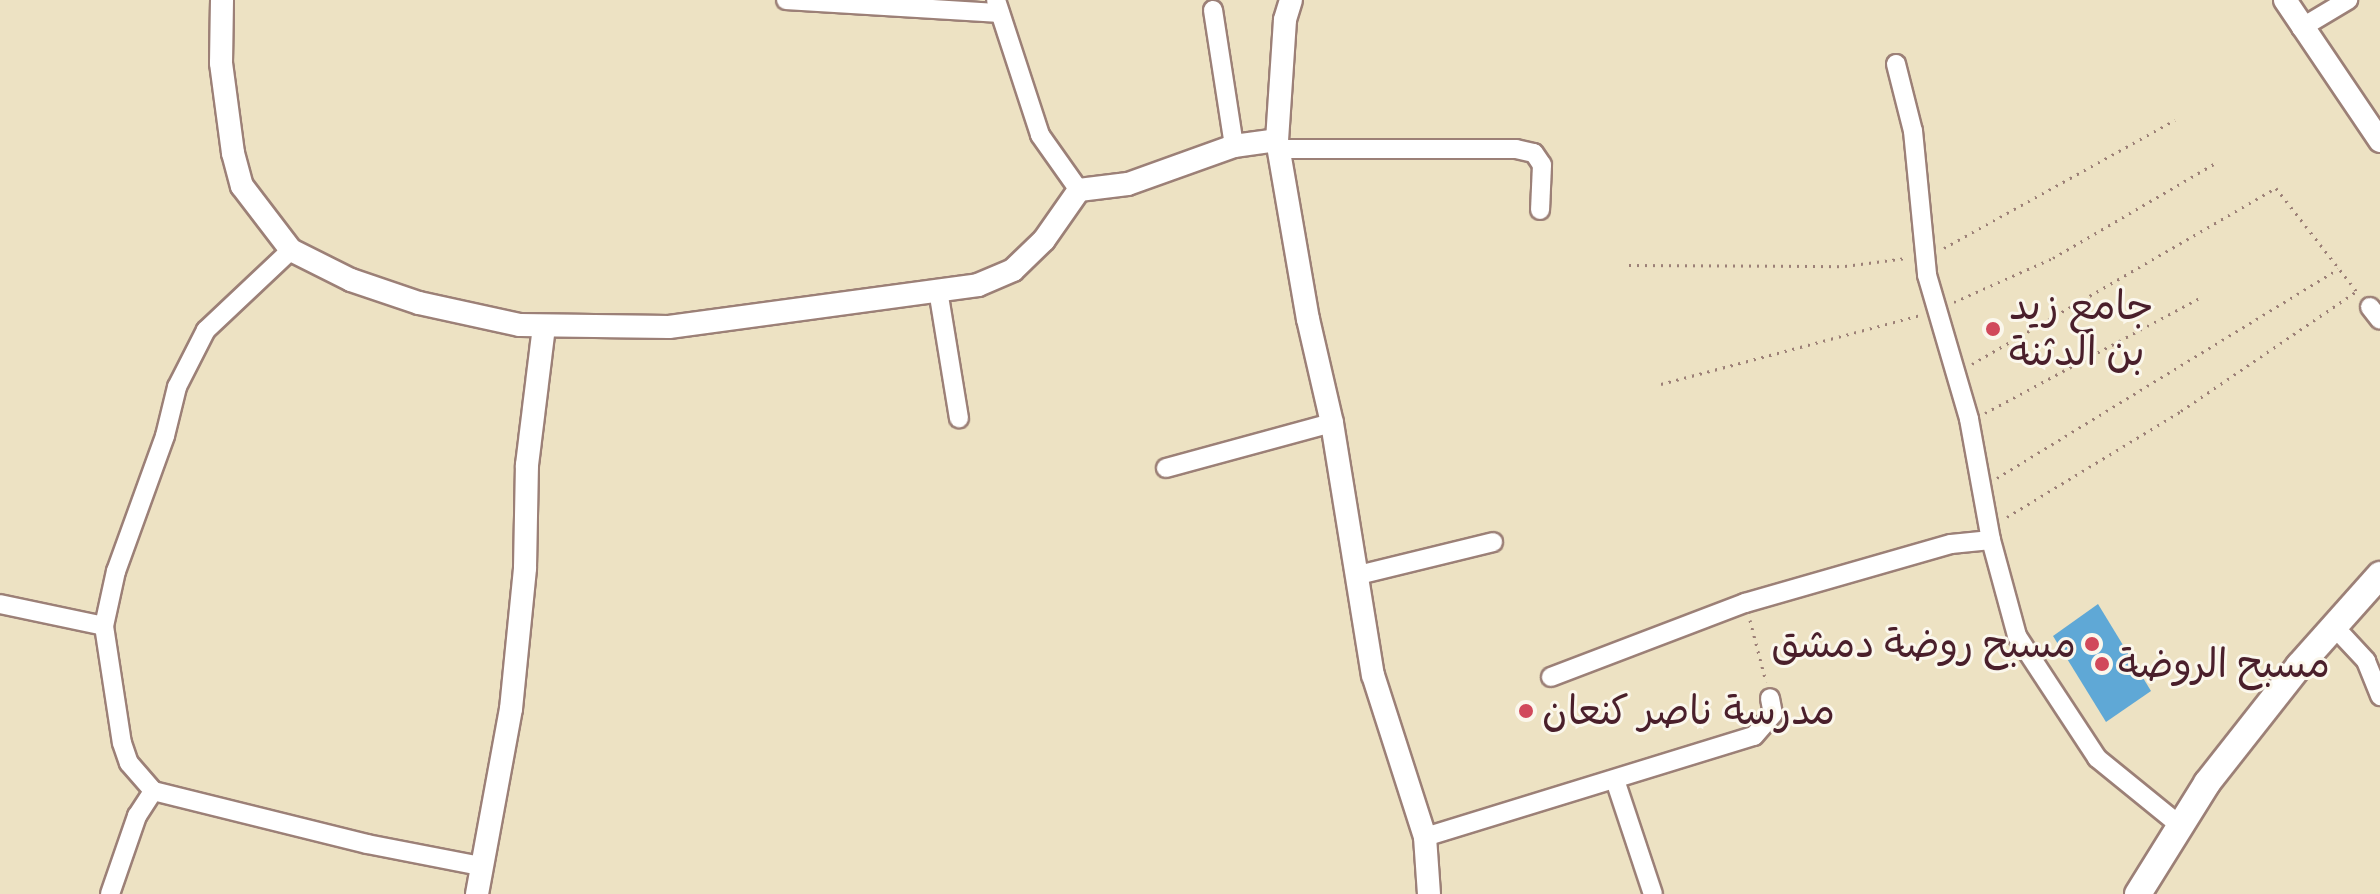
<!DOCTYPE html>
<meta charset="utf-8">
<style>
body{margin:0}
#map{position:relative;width:2380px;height:894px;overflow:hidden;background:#ede2c3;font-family:Caveat,"Playpen Sans Arabic",sans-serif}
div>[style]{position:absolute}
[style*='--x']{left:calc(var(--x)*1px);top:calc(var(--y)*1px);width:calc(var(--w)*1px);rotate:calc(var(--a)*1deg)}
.water>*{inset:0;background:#5fa8d6}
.path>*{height:3px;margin-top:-1.5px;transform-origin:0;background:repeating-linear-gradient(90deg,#9c8077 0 2px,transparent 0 8px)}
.roads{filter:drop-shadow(2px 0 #9c8077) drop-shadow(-2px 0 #9c8077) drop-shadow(0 2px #9c8077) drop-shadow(0 -2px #9c8077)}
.minor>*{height:18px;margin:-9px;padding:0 9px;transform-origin:9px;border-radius:9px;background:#fff}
.tertiary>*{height:22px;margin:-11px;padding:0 11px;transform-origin:11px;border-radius:11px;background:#fff}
.secondary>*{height:26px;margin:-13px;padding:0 13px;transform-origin:13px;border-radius:13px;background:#fff}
.dots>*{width:22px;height:22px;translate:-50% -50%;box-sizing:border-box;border:4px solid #fbf7ec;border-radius:50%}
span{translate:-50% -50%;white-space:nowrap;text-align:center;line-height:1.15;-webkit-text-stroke:6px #fbf7ec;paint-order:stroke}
.poi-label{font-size:40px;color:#4a1f2b}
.left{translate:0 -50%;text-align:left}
.right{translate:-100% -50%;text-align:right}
</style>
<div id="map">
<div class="water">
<div style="clip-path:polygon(2098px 604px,2151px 691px,2106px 722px,2053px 636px)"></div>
</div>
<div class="path">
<div style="--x:1944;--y:248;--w:264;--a:-29"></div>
<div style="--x:1629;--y:265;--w:216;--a:0.3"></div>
<div style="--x:1845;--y:266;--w:62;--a:-7.5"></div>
<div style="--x:1954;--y:302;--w:108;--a:-24"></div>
<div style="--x:2053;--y:258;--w:186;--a:-30.3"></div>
<div style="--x:1972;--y:364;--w:351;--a:-30.1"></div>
<div style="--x:2276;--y:188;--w:133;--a:52"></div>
<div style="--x:1661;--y:384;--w:268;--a:-14.9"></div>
<div style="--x:1985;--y:413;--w:245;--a:-28.2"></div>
<div style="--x:1997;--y:478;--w:400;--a:-31.5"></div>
<div style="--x:2007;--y:517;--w:204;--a:-31.3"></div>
<div style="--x:2181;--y:411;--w:213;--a:-34.3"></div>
<div style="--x:1750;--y:620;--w:64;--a:75.5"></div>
</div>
<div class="roads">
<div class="minor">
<div style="--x:786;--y:0;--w:214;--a:3.5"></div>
<div style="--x:996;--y:0;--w:142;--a:71.9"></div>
<div style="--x:1040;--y:135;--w:67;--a:54.7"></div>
<div style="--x:1213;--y:10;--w:138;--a:81.2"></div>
<div style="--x:2301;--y:28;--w:55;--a:-30.8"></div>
<div style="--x:1896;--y:64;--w:69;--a:75.8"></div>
<div style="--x:1913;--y:131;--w:145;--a:84.4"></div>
<div style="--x:1927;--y:275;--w:150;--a:73.7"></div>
<div style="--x:1969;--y:419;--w:123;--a:79.7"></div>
<div style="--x:1991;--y:540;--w:99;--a:74.8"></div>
<div style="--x:2017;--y:636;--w:146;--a:56.7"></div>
<div style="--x:2097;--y:758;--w:109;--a:39.1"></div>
<div style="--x:1279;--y:149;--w:237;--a:0"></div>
<div style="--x:1516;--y:149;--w:18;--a:13"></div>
<div style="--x:1534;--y:153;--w:14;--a:56"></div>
<div style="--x:1542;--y:165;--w:45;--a:92.5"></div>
<div style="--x:291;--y:250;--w:117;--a:136.7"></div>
<div style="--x:206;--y:330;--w:64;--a:117"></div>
<div style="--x:177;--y:387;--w:50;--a:103.8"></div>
<div style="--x:165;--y:436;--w:144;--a:109.9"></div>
<div style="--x:116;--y:571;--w:56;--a:102.3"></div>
<div style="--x:104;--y:626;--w:118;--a:81.3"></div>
<div style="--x:122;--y:743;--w:21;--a:71"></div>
<div style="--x:129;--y:763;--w:37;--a:49"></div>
<div style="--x:153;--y:791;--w:220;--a:13.9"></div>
<div style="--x:367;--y:844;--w:115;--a:11"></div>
<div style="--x:938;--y:290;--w:130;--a:80.7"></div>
<div style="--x:2370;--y:307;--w:16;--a:52"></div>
<div style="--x:1166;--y:468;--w:172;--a:-15.2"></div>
<div style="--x:1358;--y:575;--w:139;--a:-13.7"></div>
<div style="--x:0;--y:604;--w:106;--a:11.9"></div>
<div style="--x:2343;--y:636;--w:34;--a:47"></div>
<div style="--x:2366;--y:661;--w:38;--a:68"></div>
<div style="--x:1551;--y:677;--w:208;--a:-20.9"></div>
<div style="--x:1745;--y:603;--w:214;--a:-16"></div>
<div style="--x:1951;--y:544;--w:40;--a:-5.7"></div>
<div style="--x:1615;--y:780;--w:120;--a:71.6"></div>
<div style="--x:1425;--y:837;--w:344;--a:-17.1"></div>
<div style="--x:1754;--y:736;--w:29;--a:-49"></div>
<div style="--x:1773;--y:714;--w:16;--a:-101"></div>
<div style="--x:110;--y:894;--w:83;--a:-70.9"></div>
<div style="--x:137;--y:816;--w:30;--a:-57"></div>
</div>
<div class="tertiary">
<div style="--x:222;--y:0;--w:63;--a:90.9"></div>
<div style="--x:221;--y:63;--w:91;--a:82.4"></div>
<div style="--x:233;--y:153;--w:34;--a:75"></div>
<div style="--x:242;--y:186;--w:81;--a:52.6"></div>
<div style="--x:291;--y:250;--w:67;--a:26.6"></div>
<div style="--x:351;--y:280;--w:72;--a:18.7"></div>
<div style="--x:419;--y:303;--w:103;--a:12.3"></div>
<div style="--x:520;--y:325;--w:149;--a:0.8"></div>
<div style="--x:669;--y:327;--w:312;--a:-7.7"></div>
<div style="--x:978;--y:285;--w:38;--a:-23"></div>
<div style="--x:1013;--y:270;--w:43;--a:-44.1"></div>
<div style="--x:1044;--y:240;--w:61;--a:-55"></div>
<div style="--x:1079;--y:190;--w:49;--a:-7"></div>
<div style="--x:1128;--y:184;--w:113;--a:-19.7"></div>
<div style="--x:1234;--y:146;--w:43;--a:-7.9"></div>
<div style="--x:1291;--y:0;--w:21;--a:107"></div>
<div style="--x:1285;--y:20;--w:120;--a:93.8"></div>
<div style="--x:1277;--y:140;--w:182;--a:80.2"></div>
<div style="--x:1308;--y:319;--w:107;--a:77"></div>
<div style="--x:1332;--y:423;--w:255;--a:80.8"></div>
<div style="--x:1373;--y:675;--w:170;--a:72.2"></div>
<div style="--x:1425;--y:837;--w:57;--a:86"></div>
<div style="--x:2285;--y:0;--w:170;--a:56"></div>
<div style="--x:477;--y:894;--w:188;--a:-79.6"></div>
<div style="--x:511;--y:709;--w:142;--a:-84.3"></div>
<div style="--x:525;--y:568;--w:103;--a:-88.9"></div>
<div style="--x:527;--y:465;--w:139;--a:-83"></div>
</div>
<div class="secondary">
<div style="--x:2138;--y:894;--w:131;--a:-58.1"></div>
<div style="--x:2207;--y:783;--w:149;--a:-51.8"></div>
<div style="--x:2299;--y:666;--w:122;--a:-48.3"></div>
</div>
</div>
<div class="dots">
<div style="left:1993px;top:329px;background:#d1495b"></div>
<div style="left:2092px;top:644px;background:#d1495b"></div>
<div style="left:2102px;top:664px;background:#d1495b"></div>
<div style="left:1526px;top:711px;background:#d1495b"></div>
</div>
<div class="poi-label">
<span class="left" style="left:2009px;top:329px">جامع زيد<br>بن الدثنة</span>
<span class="right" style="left:2076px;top:644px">مسبح روضة دمشق</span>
<span class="left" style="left:2118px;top:664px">مسبح الروضة</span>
<span class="left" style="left:1542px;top:711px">مدرسة ناصر كنعان</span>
</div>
</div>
